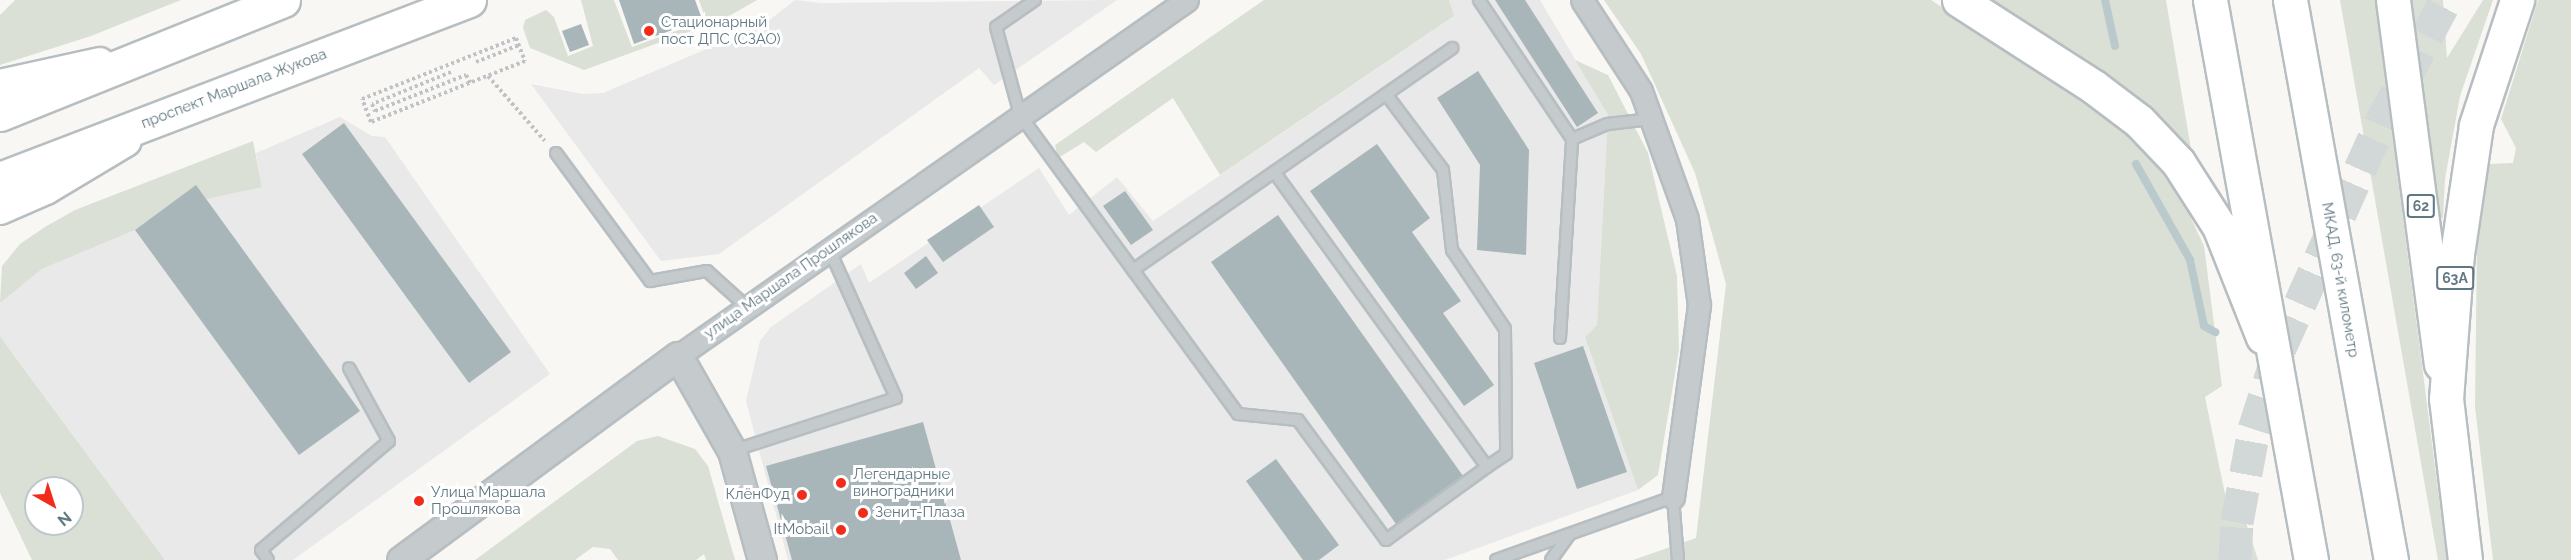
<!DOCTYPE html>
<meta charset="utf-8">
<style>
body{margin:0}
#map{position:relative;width:2571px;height:560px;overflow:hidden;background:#f8f7f4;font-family:Raleway,sans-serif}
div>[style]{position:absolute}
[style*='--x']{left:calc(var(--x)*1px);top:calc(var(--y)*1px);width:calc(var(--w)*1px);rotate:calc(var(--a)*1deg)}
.built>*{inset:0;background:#e8e9e8}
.green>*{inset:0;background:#dae0d5}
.stream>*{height:8px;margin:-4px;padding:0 4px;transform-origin:4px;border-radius:4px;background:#bacacc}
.building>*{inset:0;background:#a8b5b9}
.trunk-tunnel>*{height:33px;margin-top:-16.5px;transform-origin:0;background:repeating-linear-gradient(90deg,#d2d7d8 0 33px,transparent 0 49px)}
.path>*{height:4px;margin-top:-2px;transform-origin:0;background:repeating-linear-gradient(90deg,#c0c3c5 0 3px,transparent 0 6px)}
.roads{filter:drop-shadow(2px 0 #b7bec1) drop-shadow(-2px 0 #b7bec1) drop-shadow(0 2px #b7bec1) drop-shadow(0 -2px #b7bec1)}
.service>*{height:10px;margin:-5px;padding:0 5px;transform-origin:5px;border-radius:5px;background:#c5cacd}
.minor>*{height:21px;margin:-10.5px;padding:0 10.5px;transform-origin:10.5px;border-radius:10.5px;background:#c5cacd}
.tertiary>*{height:27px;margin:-13.5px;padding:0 13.5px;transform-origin:13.5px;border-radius:13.5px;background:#c5cacd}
.secondary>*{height:30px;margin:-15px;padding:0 15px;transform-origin:15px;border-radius:15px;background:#fff}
.primary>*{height:33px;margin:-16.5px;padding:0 16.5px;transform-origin:16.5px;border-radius:16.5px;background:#fff}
.trunk>*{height:33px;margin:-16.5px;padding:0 16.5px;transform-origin:16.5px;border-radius:16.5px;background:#fff}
.dots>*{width:16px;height:16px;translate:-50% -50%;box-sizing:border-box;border:3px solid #fff;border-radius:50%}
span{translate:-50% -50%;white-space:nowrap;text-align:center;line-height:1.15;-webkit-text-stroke:6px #fff;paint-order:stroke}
.shield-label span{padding:2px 4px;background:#fff;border:2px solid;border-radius:4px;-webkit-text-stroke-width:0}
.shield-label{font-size:14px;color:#607882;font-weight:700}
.poi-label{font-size:15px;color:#607882}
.left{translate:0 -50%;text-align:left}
.right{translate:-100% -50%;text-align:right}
.street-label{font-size:15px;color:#607882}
.north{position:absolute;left:24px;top:476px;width:60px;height:60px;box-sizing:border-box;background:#fff;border:2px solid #bfc9cd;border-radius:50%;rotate:141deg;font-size:16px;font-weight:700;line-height:24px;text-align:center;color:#607882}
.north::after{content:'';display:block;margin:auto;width:21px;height:27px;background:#f12c1b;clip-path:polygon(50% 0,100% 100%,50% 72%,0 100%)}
</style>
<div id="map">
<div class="built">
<div style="clip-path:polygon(795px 0,821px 3px,1117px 0,994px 85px,979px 68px,719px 254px,661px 261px,531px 84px,583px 94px,603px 93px,763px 25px)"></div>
<div style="clip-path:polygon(1449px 0,1540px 0,1608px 115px,1597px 325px,1585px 337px,1638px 490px,1445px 560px,788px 560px,746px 401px,760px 341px,771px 327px,861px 264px,869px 283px,1039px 168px,1069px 215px,1117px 177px,1153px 221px,1453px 17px)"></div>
<div style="clip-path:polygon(340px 117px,372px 136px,385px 137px,550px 374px,293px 560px,165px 560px,0 336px,0 303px,42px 269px,135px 230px,196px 185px,262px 187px,256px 153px)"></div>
</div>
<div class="green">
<div style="clip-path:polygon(15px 0,181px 0,91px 36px,0 65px,0 15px)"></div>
<div style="clip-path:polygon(581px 0,614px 0,632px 47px,706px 20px,699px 0,757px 0,724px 19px,584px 70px,530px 48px,523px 28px,525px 20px,546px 10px,554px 17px,568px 56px,593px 46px)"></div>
<div style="clip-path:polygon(1264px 0,1449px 0,1454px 16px,1220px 175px,1173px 98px,1096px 152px,1084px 142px,1058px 158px,1055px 145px)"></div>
<div style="clip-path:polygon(1604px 0,1931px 0,2124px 127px,2157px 161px,2181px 197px,2204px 246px,2222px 386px,2205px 397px,2226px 499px,2238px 497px,2258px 560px,1633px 560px,1696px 538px,1726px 284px,1695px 173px,1641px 54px)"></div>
<div style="clip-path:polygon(1982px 0,2166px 0,2191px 149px,2164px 124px)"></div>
<div style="clip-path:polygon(2340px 0,2375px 0,2447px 560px,2438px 560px)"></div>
<div style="clip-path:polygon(2412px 0,2443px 0,2447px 58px,2483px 0,2493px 0,2460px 96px,2445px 179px,2443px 218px,2435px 219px)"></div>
<div style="clip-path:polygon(2538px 0,2571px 0,2571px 560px,2493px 560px,2475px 407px,2477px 242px,2489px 164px,2513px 163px,2516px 148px,2501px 119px)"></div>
<div style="clip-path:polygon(1575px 60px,1608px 75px,1648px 153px,1677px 276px,1679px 350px,1658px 475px,1638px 490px,1585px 337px,1597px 325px,1608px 115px)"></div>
<div style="clip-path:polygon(253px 141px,262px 187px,206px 199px,196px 186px,135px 230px,42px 269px,0 303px,2px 266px,20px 244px,45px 227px,75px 210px)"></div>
<div style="clip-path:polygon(evenodd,0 336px,13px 354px,165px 560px,32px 560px,0 493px,0 336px,36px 488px,72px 488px,72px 524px,36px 524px,36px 488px)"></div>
<div style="clip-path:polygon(658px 436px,695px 449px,708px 466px,735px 560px,706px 560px,704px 554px,696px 560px,618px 560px,610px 549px,593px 547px,575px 560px,475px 560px,637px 441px)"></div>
</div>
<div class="stream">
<div style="--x:2105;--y:0;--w:47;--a:77.7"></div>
<div style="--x:2136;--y:164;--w:110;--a:60.6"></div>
<div style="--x:2190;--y:260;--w:67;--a:78"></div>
<div style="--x:2204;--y:326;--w:13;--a:29"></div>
</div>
<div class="building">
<div style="clip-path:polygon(619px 0,695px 0,702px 19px,634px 44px)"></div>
<div style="clip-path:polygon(1495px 0,1525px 0,1598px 113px,1577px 127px)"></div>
<div style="clip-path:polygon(581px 24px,589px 45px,570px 52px,562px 31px)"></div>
<div style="clip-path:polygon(1478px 71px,1529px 150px,1526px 255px,1477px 250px,1480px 165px,1437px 98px)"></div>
<div style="clip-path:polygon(344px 123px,511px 352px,469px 383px,302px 154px)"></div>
<div style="clip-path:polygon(1377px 144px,1430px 218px,1412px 232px,1461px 301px,1443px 313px,1494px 385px,1464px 406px,1310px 191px)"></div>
<div style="clip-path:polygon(196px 185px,360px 411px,299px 455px,135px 230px)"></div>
<div style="clip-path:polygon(1125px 191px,1153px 230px,1131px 245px,1103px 206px)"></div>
<div style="clip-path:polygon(979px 205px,994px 227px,943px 262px,927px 240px)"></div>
<div style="clip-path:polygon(1278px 215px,1463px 476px,1396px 524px,1211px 262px)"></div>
<div style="clip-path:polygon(926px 256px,938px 273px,916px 289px,904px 273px)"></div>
<div style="clip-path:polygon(1583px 346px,1627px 472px,1577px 489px,1534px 363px)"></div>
<div style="clip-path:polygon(923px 422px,961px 560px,792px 560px,766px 466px)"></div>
<div style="clip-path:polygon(1276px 459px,1339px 545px,1319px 560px,1303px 560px,1246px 481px)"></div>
</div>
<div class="trunk-tunnel">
<div style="--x:2235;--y:560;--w:38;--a:-87"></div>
<div style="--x:2237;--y:522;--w:95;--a:-79.6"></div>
<div style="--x:2254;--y:429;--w:85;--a:-72.2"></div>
<div style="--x:2280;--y:348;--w:248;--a:-65.9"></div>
<div style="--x:2381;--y:122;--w:138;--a:-62"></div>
</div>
<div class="path">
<div style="--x:516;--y:38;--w:25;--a:69"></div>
<div style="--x:525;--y:61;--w:166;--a:158.4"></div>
<div style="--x:371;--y:122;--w:25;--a:-111"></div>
<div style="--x:362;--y:99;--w:166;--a:-21.6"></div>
<div style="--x:476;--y:62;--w:46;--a:-21.6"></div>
<div style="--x:451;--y:72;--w:85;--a:157.9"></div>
<div style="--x:372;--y:104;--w:8;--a:67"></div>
<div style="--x:375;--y:111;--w:98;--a:-21.6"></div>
<div style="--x:466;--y:75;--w:9;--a:63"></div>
<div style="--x:488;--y:76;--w:86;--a:48.8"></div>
</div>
<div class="roads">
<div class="service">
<div style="--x:1035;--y:0;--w:47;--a:145.3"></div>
<div style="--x:996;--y:27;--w:91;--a:74.7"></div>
<div style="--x:1020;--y:115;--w:370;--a:53.9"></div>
<div style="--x:1238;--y:414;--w:60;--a:5.7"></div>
<div style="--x:1298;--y:420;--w:149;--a:53.7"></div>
<div style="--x:1386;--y:540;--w:125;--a:-35.9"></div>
<div style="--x:1487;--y:467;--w:364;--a:-125.8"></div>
<div style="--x:1479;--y:0;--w:167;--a:56.2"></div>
<div style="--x:1386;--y:94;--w:95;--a:53.1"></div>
<div style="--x:1443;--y:170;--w:81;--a:83.6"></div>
<div style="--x:1452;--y:250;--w:95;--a:56.1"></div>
<div style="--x:1505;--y:329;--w:125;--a:89.5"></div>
<div style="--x:1506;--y:454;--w:23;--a:146"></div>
<div style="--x:556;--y:153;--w:159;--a:53.7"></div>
<div style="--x:650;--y:281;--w:58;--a:-10"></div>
<div style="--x:707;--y:271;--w:54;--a:42"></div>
<div style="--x:1133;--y:270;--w:389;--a:-34.8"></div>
<div style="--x:1560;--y:338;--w:199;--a:-86.5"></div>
<div style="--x:1572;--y:139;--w:39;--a:-23"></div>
<div style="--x:1608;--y:124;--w:43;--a:-6.6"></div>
<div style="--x:732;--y:451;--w:172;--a:-17.9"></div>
<div style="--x:896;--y:398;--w:163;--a:-114.2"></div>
<div style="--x:268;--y:560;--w:12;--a:-125"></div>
<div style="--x:261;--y:550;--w:168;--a:-40.4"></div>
<div style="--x:389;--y:441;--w:83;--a:-118.7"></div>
<div style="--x:1496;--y:560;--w:188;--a:-19.6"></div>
<div style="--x:1673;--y:497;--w:63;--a:85.5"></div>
<div style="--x:1551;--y:560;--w:32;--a:-54"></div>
</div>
<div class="minor">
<div style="--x:1582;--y:0;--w:108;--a:57"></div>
<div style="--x:1641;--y:91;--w:136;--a:70.2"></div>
<div style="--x:1687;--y:219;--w:87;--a:82.1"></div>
<div style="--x:1699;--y:305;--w:194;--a:97.7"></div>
<div style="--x:678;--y:356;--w:621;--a:-34.97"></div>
</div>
<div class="tertiary">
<div style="--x:401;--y:560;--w:344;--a:-36.4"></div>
<div style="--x:678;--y:356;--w:109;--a:60.4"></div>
<div style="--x:732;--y:451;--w:113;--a:74.6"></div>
</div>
<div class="secondary">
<div style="--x:0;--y:85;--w:102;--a:-12.4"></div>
<div style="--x:0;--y:209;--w:50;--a:-23.5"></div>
<div style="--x:46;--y:189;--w:93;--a:-31"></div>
</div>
<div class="primary">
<div style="--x:1959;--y:0;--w:161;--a:32.8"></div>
<div style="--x:2094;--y:87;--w:56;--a:37.1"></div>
<div style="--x:2139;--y:121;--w:57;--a:46.4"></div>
<div style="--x:2178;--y:162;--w:76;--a:57.4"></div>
<div style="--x:2219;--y:226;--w:119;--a:68.4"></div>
<div style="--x:2393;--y:0;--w:367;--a:82.5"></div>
<div style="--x:0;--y:114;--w:305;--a:-21.9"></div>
<div style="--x:0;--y:179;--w:502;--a:-20.89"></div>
</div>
<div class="trunk">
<div style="--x:2210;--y:0;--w:569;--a:79.78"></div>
<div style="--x:2290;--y:0;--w:569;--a:79.78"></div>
<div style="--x:2465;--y:560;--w:162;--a:-96.7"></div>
<div style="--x:2446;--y:399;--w:145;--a:-85.7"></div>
<div style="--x:2457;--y:254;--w:130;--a:-81.6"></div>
<div style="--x:2476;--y:125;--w:132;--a:-71.8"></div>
</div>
</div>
<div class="dots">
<div style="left:649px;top:31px;background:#f12c1b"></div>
<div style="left:841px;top:483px;background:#f12c1b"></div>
<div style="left:802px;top:495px;background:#f12c1b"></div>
<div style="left:419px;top:501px;background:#f12c1b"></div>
<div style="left:863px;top:513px;background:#f12c1b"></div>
<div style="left:841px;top:530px;background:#f12c1b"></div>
</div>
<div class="shield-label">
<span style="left:2421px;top:206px">62</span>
<span style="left:2455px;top:278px">63A</span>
</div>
<div class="poi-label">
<span class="left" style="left:661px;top:31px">Стационарный<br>пост ДПС (СЗАО)</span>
<span class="left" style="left:853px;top:483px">Легендарные<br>виноградники</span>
<span class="left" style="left:431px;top:501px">Улица Маршала<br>Прошлякова</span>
<span class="right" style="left:790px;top:495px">КлёнФуд</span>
<span class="left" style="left:875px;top:513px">Зенит-Плаза</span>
<span class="right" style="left:829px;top:530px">ItMobail</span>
</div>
<div class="street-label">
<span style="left:234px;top:89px;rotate:-21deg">проспект Маршала Жукова</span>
<span style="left:791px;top:276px;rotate:-35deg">улица Маршала Прошлякова</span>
<span style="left:2340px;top:280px;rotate:80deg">МКАД, 63-й километр</span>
</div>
<div class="north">N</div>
</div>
